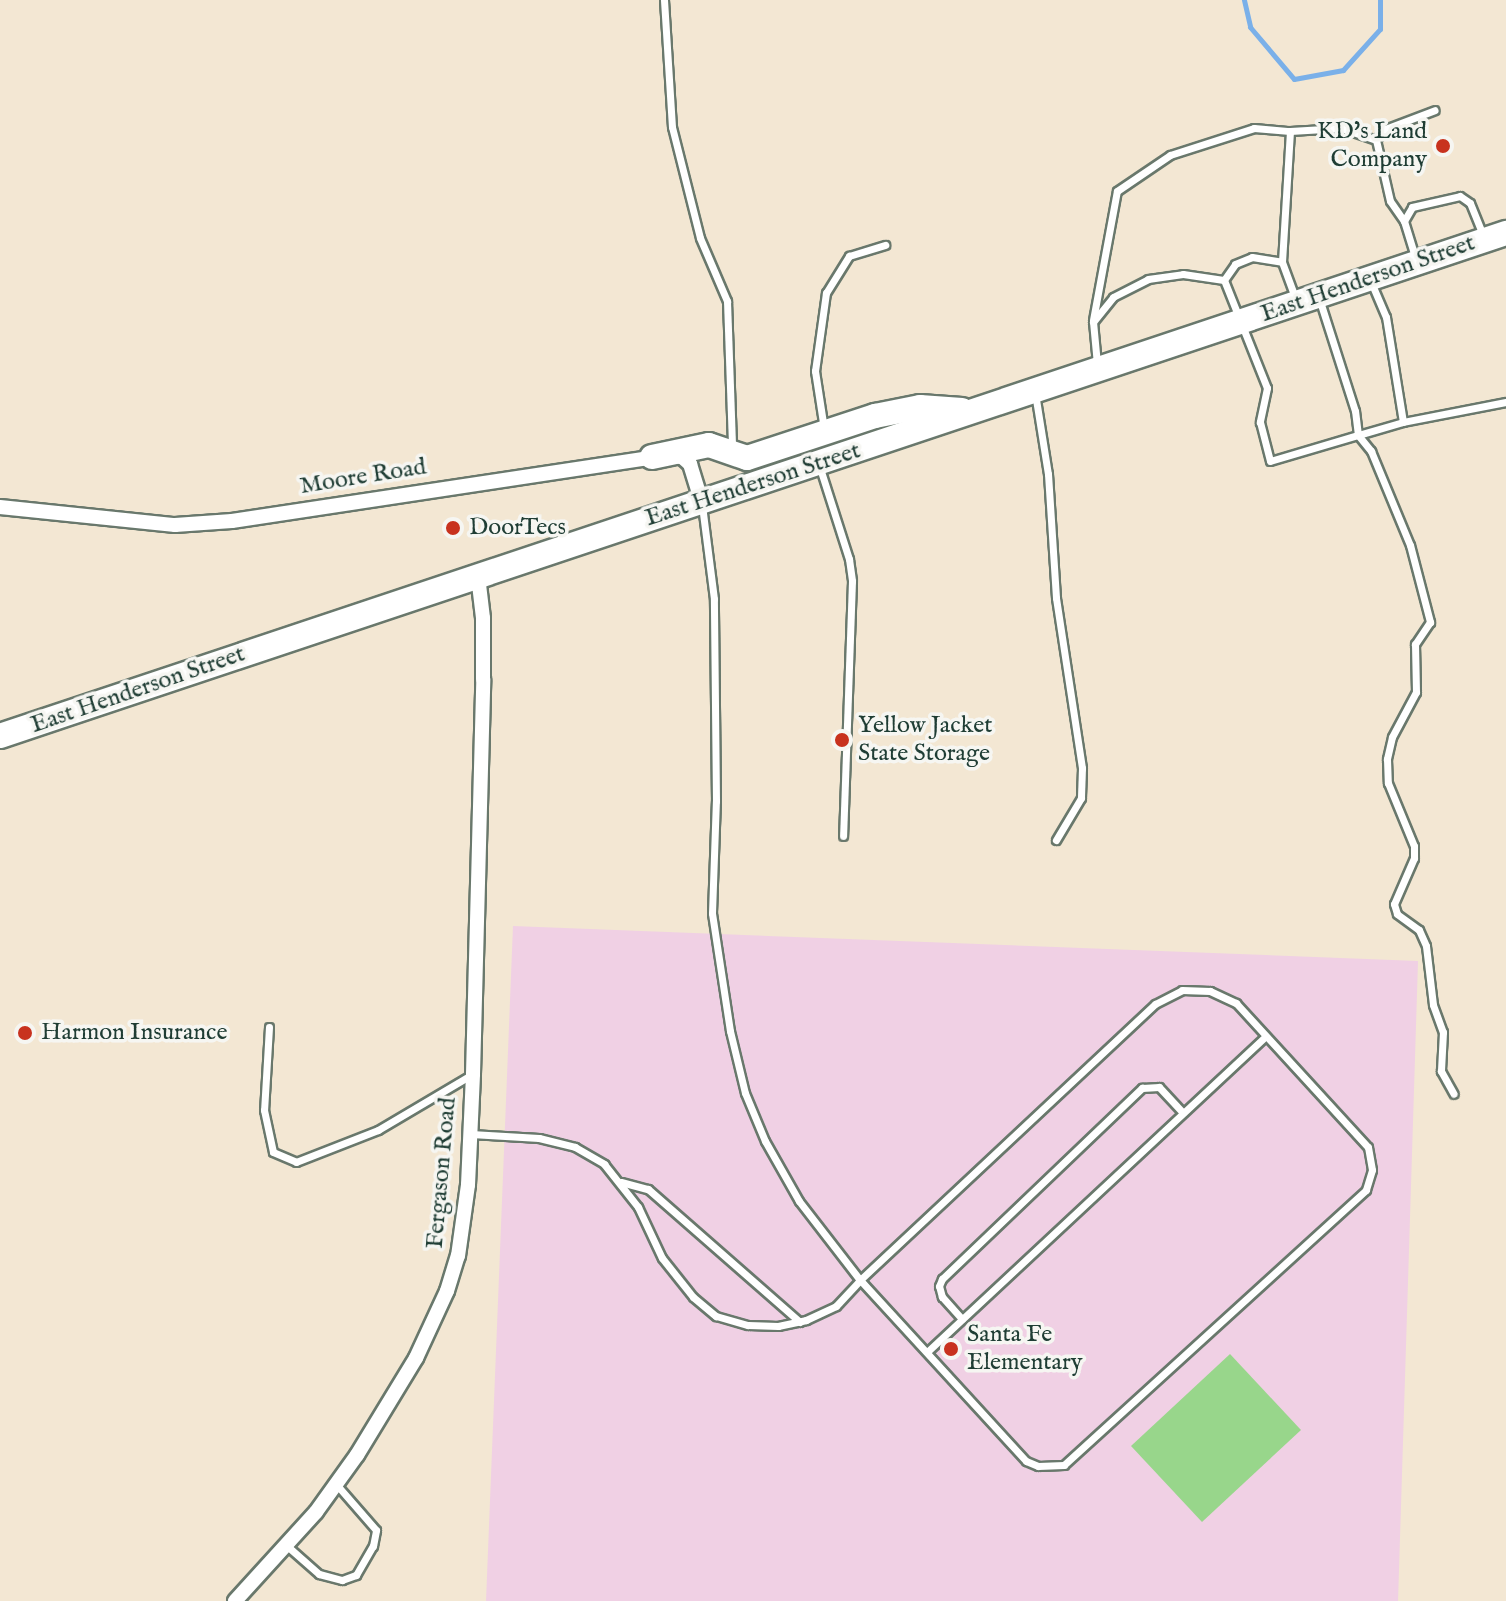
<!DOCTYPE html>
<style>
body{margin:0}
#map{position:relative;width:1506px;height:1601px;overflow:hidden;background:#f3e7d3;font-family:"IM FELL English",serif}
div>[style]{position:absolute}
[style*='--x']{left:calc(var(--x)*1px);top:calc(var(--y)*1px);width:calc(var(--w)*1px);rotate:calc(var(--a)*1deg)}
.built>*{inset:0;background:#f0d0e4}
.green>*{inset:0;background:#98d68b}
.stream>*{height:5px;margin:-2.5px;padding:0 2.5px;transform-origin:2.5px;border-radius:2.5px;background:#7ab0e9}
.roads{filter:drop-shadow(2px 0 #69786c) drop-shadow(-2px 0 #69786c) drop-shadow(0 2px #69786c) drop-shadow(0 -2px #69786c)}
.service>*{height:7px;margin:-3.5px;padding:0 3.5px;transform-origin:3.5px;border-radius:3.5px;background:#fff}
.minor>*{height:14px;margin:-7px;padding:0 7px;transform-origin:7px;border-radius:7px;background:#fff}
.primary>*{height:24px;margin:-12px;padding:0 12px;transform-origin:12px;border-radius:12px;background:#fff}
.dots>*{width:22px;height:22px;translate:-50% -50%;box-sizing:border-box;border:4px solid #f6f6f2;border-radius:50%}
span{translate:-50% -50%;white-space:nowrap;text-align:center;line-height:1.15;-webkit-text-stroke:7px #f6f6f2;paint-order:stroke}
.poi-label{font-size:24px;color:#1f3d34}
.right{translate:-100% -50%;text-align:right}
.left{translate:0 -50%;text-align:left}
.street-label{font-size:24px;color:#1f3d34}
</style>
<div id="map">
<div class="built">
<div style="clip-path:polygon(513px 926px,1418px 961px,1398px 1601px,486px 1601px)"></div>
</div>
<div class="green">
<div style="clip-path:polygon(1230px 1354px,1301px 1430px,1202px 1522px,1131px 1446px)"></div>
</div>
<div class="stream">
<div style="--x:1244;--y:0;--w:28;--a:77"></div>
<div style="--x:1250;--y:27;--w:68;--a:49.8"></div>
<div style="--x:1294;--y:79;--w:50;--a:-10.4"></div>
<div style="--x:1343;--y:70;--w:55;--a:-47.9"></div>
<div style="--x:1380;--y:29;--w:29;--a:-90"></div>
</div>
<div class="roads">
<div class="service">
<div style="--x:664;--y:0;--w:127;--a:86.4"></div>
<div style="--x:672;--y:127;--w:114;--a:75.8"></div>
<div style="--x:700;--y:238;--w:69;--a:66.8"></div>
<div style="--x:727;--y:301;--w:146;--a:88"></div>
<div style="--x:1290;--y:131;--w:51;--a:-3.4"></div>
<div style="--x:1341;--y:128;--w:37;--a:19"></div>
<div style="--x:1404;--y:221;--w:24;--a:-125"></div>
<div style="--x:1390;--y:201;--w:63;--a:-102.9"></div>
<div style="--x:1376;--y:140;--w:14;--a:-51"></div>
<div style="--x:1385;--y:129;--w:53;--a:-20.8"></div>
<div style="--x:1416;--y:260;--w:41;--a:-107.1"></div>
<div style="--x:1404;--y:221;--w:16;--a:-60"></div>
<div style="--x:1412;--y:207;--w:49;--a:-12.9"></div>
<div style="--x:1460;--y:196;--w:12;--a:35"></div>
<div style="--x:1470;--y:203;--w:38;--a:68"></div>
<div style="--x:1224;--y:280;--w:19;--a:-55"></div>
<div style="--x:1235;--y:264;--w:18;--a:-22"></div>
<div style="--x:1252;--y:257;--w:30;--a:9"></div>
<div style="--x:1371;--y:282;--w:38;--a:67"></div>
<div style="--x:1386;--y:317;--w:106;--a:80.8"></div>
<div style="--x:1403;--y:422;--w:47;--a:163.9"></div>
<div style="--x:1358;--y:435;--w:21;--a:51"></div>
<div style="--x:1371;--y:451;--w:102;--a:67.5"></div>
<div style="--x:1410;--y:545;--w:80;--a:75.4"></div>
<div style="--x:1430;--y:622;--w:27;--a:124"></div>
<div style="--x:1415;--y:644;--w:48;--a:88.8"></div>
<div style="--x:1416;--y:692;--w:51;--a:118.1"></div>
<div style="--x:1392;--y:737;--w:23;--a:103"></div>
<div style="--x:1387;--y:759;--w:24;--a:88"></div>
<div style="--x:1388;--y:783;--w:68;--a:67.6"></div>
<div style="--x:1414;--y:846;--w:12;--a:90"></div>
<div style="--x:1414;--y:858;--w:50;--a:113.5"></div>
<div style="--x:1394;--y:904;--w:10;--a:73"></div>
<div style="--x:1397;--y:914;--w:27;--a:36"></div>
<div style="--x:1419;--y:930;--w:17;--a:66"></div>
<div style="--x:1426;--y:946;--w:59;--a:83.2"></div>
<div style="--x:1433;--y:1005;--w:29;--a:70"></div>
<div style="--x:1443;--y:1032;--w:39;--a:93"></div>
<div style="--x:1441;--y:1071;--w:26;--a:61"></div>
<div style="--x:1093;--y:320;--w:131;--a:-79.5"></div>
<div style="--x:1117;--y:191;--w:64;--a:-34.2"></div>
<div style="--x:1170;--y:155;--w:88;--a:-17.8"></div>
<div style="--x:1254;--y:128;--w:36;--a:5"></div>
<div style="--x:1290;--y:131;--w:131;--a:93.5"></div>
<div style="--x:1282;--y:262;--w:40;--a:69.8"></div>
<div style="--x:1097;--y:364;--w:42;--a:-95.4"></div>
<div style="--x:1093;--y:322;--w:32;--a:-51"></div>
<div style="--x:1113;--y:297;--w:39;--a:-27"></div>
<div style="--x:1148;--y:279;--w:35;--a:-8"></div>
<div style="--x:1183;--y:274;--w:41;--a:8.3"></div>
<div style="--x:1224;--y:280;--w:116;--a:68.3"></div>
<div style="--x:1267;--y:388;--w:35;--a:102"></div>
<div style="--x:1260;--y:422;--w:40;--a:75.6"></div>
<div style="--x:1270;--y:461;--w:92;--a:-16.5"></div>
<div style="--x:1358;--y:435;--w:24;--a:-97"></div>
<div style="--x:1355;--y:411;--w:119;--a:-107.7"></div>
<div style="--x:1035;--y:393;--w:82;--a:80.9"></div>
<div style="--x:1048;--y:474;--w:124;--a:86.3"></div>
<div style="--x:1056;--y:598;--w:172;--a:81.3"></div>
<div style="--x:1082;--y:768;--w:30;--a:92"></div>
<div style="--x:1081;--y:798;--w:49;--a:120.8"></div>
<div style="--x:1403;--y:422;--w:105;--a:-11"></div>
<div style="--x:824;--y:429;--w:59;--a:-98.8"></div>
<div style="--x:815;--y:371;--w:79;--a:-82"></div>
<div style="--x:826;--y:293;--w:44;--a:-58.1"></div>
<div style="--x:849;--y:256;--w:38;--a:-17"></div>
<div style="--x:819;--y:465;--w:99;--a:72.3"></div>
<div style="--x:849;--y:559;--w:22;--a:82"></div>
<div style="--x:852;--y:581;--w:255;--a:92"></div>
<div style="--x:1182;--y:990;--w:28;--a:2"></div>
<div style="--x:1210;--y:991;--w:29;--a:25"></div>
<div style="--x:1236;--y:1003;--w:195;--a:47.5"></div>
<div style="--x:1368;--y:1147;--w:23;--a:80"></div>
<div style="--x:1372;--y:1170;--w:21;--a:107"></div>
<div style="--x:1366;--y:1190;--w:408;--a:137.7"></div>
<div style="--x:1064;--y:1465;--w:26;--a:178"></div>
<div style="--x:1038;--y:1466;--w:13;--a:-157"></div>
<div style="--x:1026;--y:1461;--w:246;--a:-132.5"></div>
<div style="--x:860;--y:1280;--w:404;--a:-43.1"></div>
<div style="--x:1155;--y:1004;--w:30;--a:-27"></div>
<div style="--x:269;--y:1027;--w:83;--a:93.4"></div>
<div style="--x:264;--y:1110;--w:43;--a:77.9"></div>
<div style="--x:273;--y:1152;--w:25;--a:23"></div>
<div style="--x:296;--y:1162;--w:88;--a:-21.3"></div>
<div style="--x:378;--y:1130;--w:108;--a:-30.6"></div>
<div style="--x:471;--y:1134;--w:68;--a:3.4"></div>
<div style="--x:539;--y:1138;--w:37;--a:14"></div>
<div style="--x:575;--y:1147;--w:34;--a:30"></div>
<div style="--x:604;--y:1164;--w:55;--a:51.7"></div>
<div style="--x:638;--y:1207;--w:56;--a:64.8"></div>
<div style="--x:662;--y:1258;--w:50;--a:51.5"></div>
<div style="--x:693;--y:1297;--w:30;--a:40"></div>
<div style="--x:716;--y:1316;--w:33;--a:16"></div>
<div style="--x:748;--y:1325;--w:30;--a:2"></div>
<div style="--x:778;--y:1326;--w:29;--a:-12"></div>
<div style="--x:806;--y:1320;--w:33;--a:-25"></div>
<div style="--x:836;--y:1306;--w:35;--a:-47"></div>
<div style="--x:860;--y:1280;--w:100;--a:-127.7"></div>
<div style="--x:799;--y:1201;--w:69;--a:-119.5"></div>
<div style="--x:765;--y:1141;--w:52;--a:-112.6"></div>
<div style="--x:745;--y:1093;--w:64;--a:-103.6"></div>
<div style="--x:730;--y:1031;--w:119;--a:-98.7"></div>
<div style="--x:712;--y:913;--w:112;--a:-88"></div>
<div style="--x:716;--y:801;--w:202;--a:-90.6"></div>
<div style="--x:714;--y:599;--w:95;--a:-97.3"></div>
<div style="--x:621;--y:1182;--w:28;--a:15"></div>
<div style="--x:648;--y:1189;--w:202;--a:41.2"></div>
<div style="--x:962;--y:1319;--w:30;--a:-132"></div>
<div style="--x:942;--y:1297;--w:11;--a:-105"></div>
<div style="--x:939;--y:1286;--w:8;--a:-67"></div>
<div style="--x:942;--y:1279;--w:277;--a:-43.7"></div>
<div style="--x:1142;--y:1088;--w:17;--a:-3"></div>
<div style="--x:1159;--y:1087;--w:35;--a:47"></div>
<div style="--x:927;--y:1352;--w:463;--a:-43"></div>
<div style="--x:286;--y:1545;--w:44;--a:41.3"></div>
<div style="--x:319;--y:1574;--w:24;--a:15"></div>
<div style="--x:342;--y:1580;--w:15;--a:-20"></div>
<div style="--x:356;--y:1575;--w:34;--a:-60"></div>
<div style="--x:373;--y:1546;--w:16;--a:-79"></div>
<div style="--x:376;--y:1530;--w:61;--a:-131"></div>
</div>
<div class="minor">
<div style="--x:0;--y:507;--w:176;--a:5.9"></div>
<div style="--x:175;--y:525;--w:57;--a:-4"></div>
<div style="--x:232;--y:521;--w:441;--a:-8.6"></div>
<div style="--x:668;--y:455;--w:14;--a:8"></div>
<div style="--x:682;--y:457;--w:11;--a:41"></div>
<div style="--x:690;--y:464;--w:41;--a:72.9"></div>
<div style="--x:235;--y:1601;--w:120;--a:-47.7"></div>
<div style="--x:316;--y:1512;--w:70;--a:-54.3"></div>
<div style="--x:357;--y:1455;--w:114;--a:-58.7"></div>
<div style="--x:416;--y:1358;--w:74;--a:-65.2"></div>
<div style="--x:447;--y:1291;--w:37;--a:-73"></div>
<div style="--x:458;--y:1256;--w:72;--a:-82"></div>
<div style="--x:468;--y:1185;--w:111;--a:-87.4"></div>
<div style="--x:473;--y:1074;--w:395;--a:-88.5"></div>
<div style="--x:483;--y:679;--w:61;--a:-90"></div>
<div style="--x:483;--y:618;--w:42;--a:-96.8"></div>
</div>
<div class="primary">
<div style="--x:652;--y:457;--w:58;--a:-11.9"></div>
<div style="--x:709;--y:445;--w:40;--a:18.9"></div>
<div style="--x:747;--y:458;--w:135;--a:-18.2"></div>
<div style="--x:875;--y:416;--w:46;--a:-11.3"></div>
<div style="--x:920;--y:407;--w:42;--a:4.1"></div>
<div style="--x:0;--y:736;--w:1588;--a:-18.47"></div>
</div>
</div>
<div class="dots">
<div style="left:1443px;top:146px;background:#c8321e"></div>
<div style="left:453px;top:528px;background:#c8321e"></div>
<div style="left:842px;top:740px;background:#c8321e"></div>
<div style="left:25px;top:1033px;background:#c8321e"></div>
<div style="left:951px;top:1349px;background:#c8321e"></div>
</div>
<div class="poi-label">
<span class="right" style="left:1427px;top:146px">KD's Land<br>Company</span>
<span class="left" style="left:469px;top:528px">DoorTecs</span>
<span class="left" style="left:858px;top:740px">Yellow Jacket<br>State Storage</span>
<span class="left" style="left:41px;top:1033px">Harmon Insurance</span>
<span class="left" style="left:967px;top:1349px">Santa Fe<br>Elementary</span>
</div>
<div class="street-label">
<span style="left:1368px;top:279px;rotate:-19deg">East Henderson Street</span>
<span style="left:363px;top:477px;rotate:-9deg">Moore Road</span>
<span style="left:753px;top:485px;rotate:-18deg">East Henderson Street</span>
<span style="left:138px;top:690px;rotate:-19deg">East Henderson Street</span>
<span style="left:442px;top:1173px;rotate:-85deg">Fergason Road</span>
</div>
</div>
